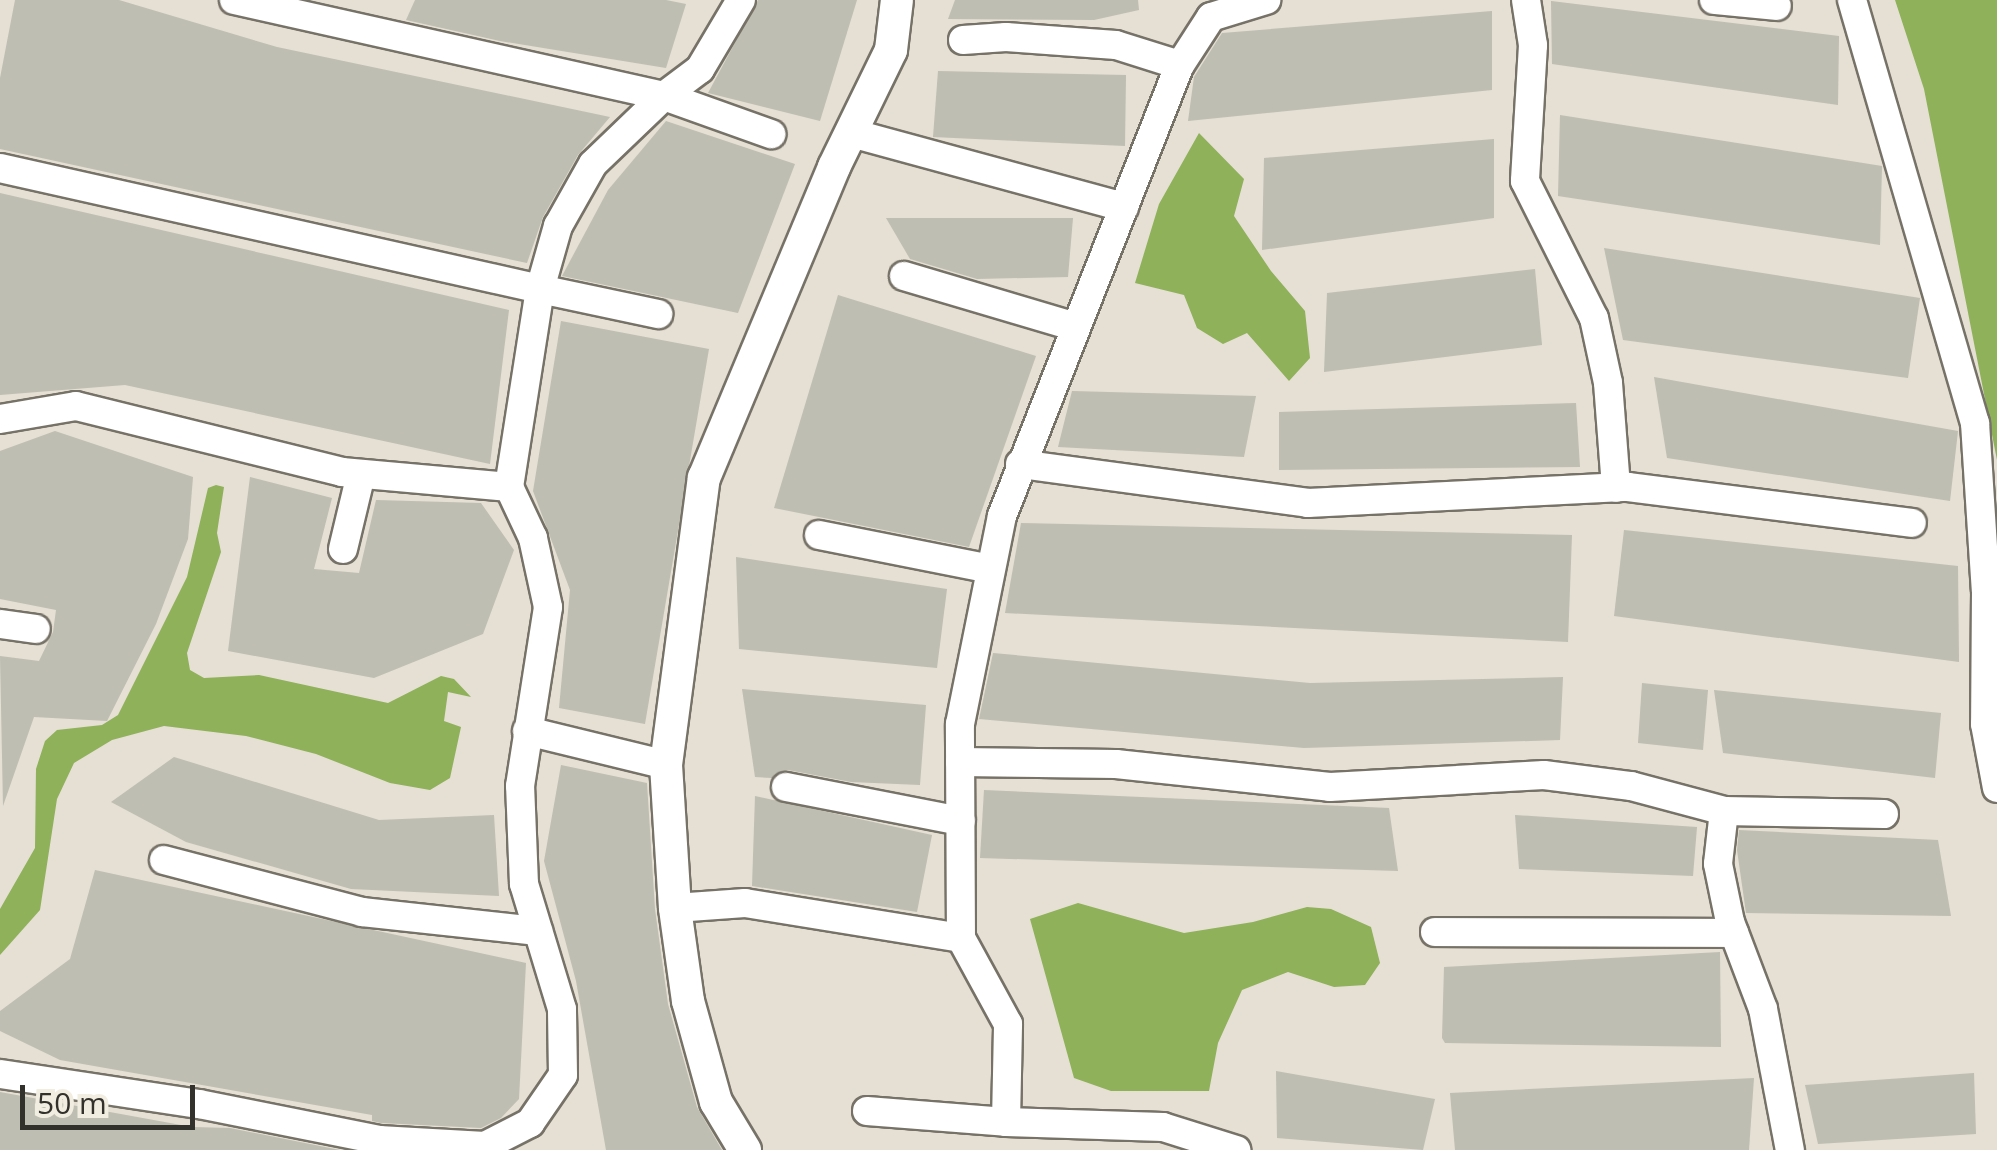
<!DOCTYPE html>
<style>
body{margin:0}
#map{position:relative;width:1997px;height:1150px;overflow:hidden;background:#e5dfd4;font-family:"Open Sans",sans-serif}
div>[style]{position:absolute}
[style*='--x']{left:calc(var(--x)*1px);top:calc(var(--y)*1px);width:calc(var(--w)*1px);rotate:calc(var(--a)*1deg)}
.water>*{inset:0;background:#8eb159}
.building>*{inset:0;background:#bebeb2}
.roads{filter:drop-shadow(2px 0 #777268) drop-shadow(-2px 0 #777268) drop-shadow(0 2px #777268) drop-shadow(0 -2px #777268)}
.minor>*{height:28px;margin:-14px;padding:0 14px;transform-origin:14px;border-radius:14px;background:#fff}
.tertiary>*{height:32px;margin:-16px;padding:0 16px;transform-origin:16px;border-radius:16px;background:#fff}
span{translate:-50% -50%;white-space:nowrap;text-align:center;line-height:1.15;-webkit-text-stroke:8px #f2ede1;paint-order:stroke}
.scale{position:absolute;left:20px;top:1085px;width:175px;height:45px;box-sizing:border-box;border:5px solid #33312c;border-top:0;padding-left:12px;font-size:30px;line-height:35px;white-space:nowrap;color:#33312c;-webkit-text-stroke:8px #f2ede1;paint-order:stroke}
</style>
<div id="map">
<div class="water">
<div style="clip-path:polygon(1895px 0,1997px 0,1997px 460px,1924px 89px)"></div>
<div style="clip-path:polygon(1199px 133px,1244px 179px,1234px 216px,1271px 271px,1305px 311px,1310px 358px,1289px 381px,1247px 333px,1223px 344px,1197px 328px,1184px 295px,1135px 283px,1159px 204px)"></div>
<div style="clip-path:polygon(216px 485px,224px 487px,217px 533px,221px 552px,187px 653px,190px 670px,204px 678px,259px 675px,388px 703px,441px 676px,454px 679px,471px 697px,448px 692px,444px 721px,461px 727px,450px 778px,430px 790px,390px 783px,316px 754px,246px 736px,164px 726px,112px 740px,74px 763px,57px 799px,40px 910px,0 955px,0 909px,35px 848px,36px 769px,45px 741px,57px 730px,102px 725px,118px 715px,187px 577px,208px 488px)"></div>
<div style="clip-path:polygon(1078px 903px,1184px 933px,1253px 922px,1307px 907px,1331px 909px,1371px 927px,1380px 963px,1365px 985px,1334px 987px,1288px 972px,1242px 990px,1218px 1043px,1209px 1091px,1111px 1091px,1074px 1078px,1030px 919px)"></div>
</div>
<div class="building">
<div style="clip-path:polygon(15px 0,119px 0,277px 47px,610px 117px,578px 155px,543px 217px,527px 263px,0 149px,0 78px)"></div>
<div style="clip-path:polygon(415px 0,666px 0,686px 4px,666px 68px,500px 41px,406px 20px)"></div>
<div style="clip-path:polygon(758px 0,857px 0,820px 121px,708px 93px)"></div>
<div style="clip-path:polygon(955px 0,1138px 0,1139px 10px,1094px 20px,948px 19px)"></div>
<div style="clip-path:polygon(1551px 1px,1839px 36px,1838px 105px,1552px 64px)"></div>
<div style="clip-path:polygon(1492px 11px,1492px 90px,1188px 121px,1194px 77px,1222px 33px)"></div>
<div style="clip-path:polygon(938px 71px,1126px 75px,1125px 146px,933px 137px)"></div>
<div style="clip-path:polygon(1560px 115px,1882px 166px,1880px 245px,1558px 196px)"></div>
<div style="clip-path:polygon(666px 121px,795px 164px,738px 313px,562px 276px,608px 190px)"></div>
<div style="clip-path:polygon(1494px 139px,1494px 218px,1262px 250px,1264px 158px)"></div>
<div style="clip-path:polygon(0 193px,509px 310px,490px 464px,125px 385px,0 395px)"></div>
<div style="clip-path:polygon(886px 218px,1073px 218px,1068px 277px,977px 279px,910px 259px)"></div>
<div style="clip-path:polygon(1604px 248px,1920px 298px,1908px 378px,1623px 340px)"></div>
<div style="clip-path:polygon(1535px 269px,1542px 345px,1324px 372px,1327px 293px)"></div>
<div style="clip-path:polygon(838px 295px,1036px 356px,969px 547px,774px 508px)"></div>
<div style="clip-path:polygon(561px 321px,709px 349px,645px 724px,559px 708px,570px 590px,533px 491px)"></div>
<div style="clip-path:polygon(1654px 377px,1958px 431px,1950px 501px,1667px 458px)"></div>
<div style="clip-path:polygon(1072px 391px,1256px 396px,1244px 457px,1058px 447px)"></div>
<div style="clip-path:polygon(1576px 403px,1580px 467px,1279px 470px,1279px 412px)"></div>
<div style="clip-path:polygon(55px 431px,193px 477px,188px 539px,156px 624px,107px 721px,34px 717px,3px 806px,0 656px,39px 661px,53px 632px,56px 610px,0 599px,0 451px)"></div>
<div style="clip-path:polygon(250px 477px,332px 498px,314px 569px,359px 573px,376px 500px,481px 503px,514px 550px,483px 634px,374px 678px,228px 651px)"></div>
<div style="clip-path:polygon(1021px 523px,1572px 535px,1568px 642px,1005px 613px)"></div>
<div style="clip-path:polygon(1624px 530px,1958px 566px,1959px 662px,1614px 616px)"></div>
<div style="clip-path:polygon(736px 557px,947px 589px,937px 668px,739px 649px)"></div>
<div style="clip-path:polygon(993px 653px,1310px 683px,1563px 677px,1560px 740px,1304px 748px,979px 719px)"></div>
<div style="clip-path:polygon(1642px 683px,1708px 690px,1703px 750px,1638px 743px)"></div>
<div style="clip-path:polygon(742px 689px,926px 705px,920px 785px,851px 782px,788px 770px,772px 778px,755px 777px)"></div>
<div style="clip-path:polygon(1714px 690px,1941px 713px,1935px 778px,1723px 753px)"></div>
<div style="clip-path:polygon(174px 757px,379px 820px,494px 815px,499px 896px,351px 889px,186px 842px,111px 802px)"></div>
<div style="clip-path:polygon(561px 765px,647px 783px,655px 909px,668px 1004px,697px 1107px,722px 1150px,606px 1150px,576px 981px,544px 861px)"></div>
<div style="clip-path:polygon(984px 790px,1389px 808px,1398px 871px,980px 858px)"></div>
<div style="clip-path:polygon(755px 796px,932px 835px,917px 912px,752px 886px)"></div>
<div style="clip-path:polygon(1515px 815px,1697px 827px,1693px 876px,1519px 869px)"></div>
<div style="clip-path:polygon(1739px 830px,1938px 840px,1951px 916px,1746px 913px,1737px 850px)"></div>
<div style="clip-path:polygon(95px 870px,526px 963px,519px 1099px,501px 1118px,481px 1128px,381px 1123px,372px 1121px,372px 1115px,60px 1060px,0 1031px,0 1011px,70px 959px)"></div>
<div style="clip-path:polygon(1720px 952px,1721px 1047px,1445px 1043px,1442px 1038px,1444px 967px)"></div>
<div style="clip-path:polygon(1276px 1071px,1435px 1099px,1423px 1150px,1277px 1138px)"></div>
<div style="clip-path:polygon(1974px 1073px,1976px 1134px,1818px 1144px,1805px 1085px)"></div>
<div style="clip-path:polygon(1754px 1078px,1749px 1150px,1455px 1150px,1450px 1093px)"></div>
<div style="clip-path:polygon(0 1092px,192px 1127px,230px 1128px,340px 1150px,0 1150px)"></div>
</div>
<div class="roads">
<div class="minor">
<div style="--x:234;--y:0;--w:441;--a:12.6"></div>
<div style="--x:664;--y:96;--w:114;--a:19.6"></div>
<div style="--x:1526;--y:0;--w:46;--a:81.2"></div>
<div style="--x:1533;--y:45;--w:136;--a:93.4"></div>
<div style="--x:1525;--y:181;--w:153;--a:63.3"></div>
<div style="--x:1594;--y:318;--w:66;--a:77.8"></div>
<div style="--x:1608;--y:383;--w:105;--a:85.6"></div>
<div style="--x:1714;--y:0;--w:63;--a:5.4"></div>
<div style="--x:1852;--y:0;--w:441;--a:73.8"></div>
<div style="--x:1975;--y:423;--w:168;--a:86.3"></div>
<div style="--x:1986;--y:591;--w:133;--a:90.4"></div>
<div style="--x:1985;--y:724;--w:65;--a:79.4"></div>
<div style="--x:963;--y:40;--w:43;--a:-4"></div>
<div style="--x:1006;--y:37;--w:110;--a:4.2"></div>
<div style="--x:1116;--y:45;--w:67;--a:17.4"></div>
<div style="--x:851;--y:133;--w:283;--a:15.2"></div>
<div style="--x:0;--y:168;--w:553;--a:12.63"></div>
<div style="--x:540;--y:289;--w:66;--a:-74.1"></div>
<div style="--x:558;--y:226;--w:71;--a:-60.6"></div>
<div style="--x:593;--y:164;--w:98;--a:-43.8"></div>
<div style="--x:664;--y:96;--w:45;--a:-36.9"></div>
<div style="--x:700;--y:69;--w:80;--a:-59.3"></div>
<div style="--x:904;--y:276;--w:179;--a:16.5"></div>
<div style="--x:0;--y:419;--w:77;--a:-9.7"></div>
<div style="--x:76;--y:406;--w:274;--a:13.9"></div>
<div style="--x:342;--y:472;--w:168;--a:5.1"></div>
<div style="--x:509;--y:487;--w:200;--a:-81.1"></div>
<div style="--x:540;--y:289;--w:121;--a:12"></div>
<div style="--x:1020;--y:464;--w:291;--a:7.7"></div>
<div style="--x:1308;--y:503;--w:320;--a:-2.9"></div>
<div style="--x:1628;--y:487;--w:286;--a:7.2"></div>
<div style="--x:819;--y:535;--w:174;--a:11.2"></div>
<div style="--x:343;--y:549;--w:77;--a:-76.5"></div>
<div style="--x:0;--y:624;--w:36;--a:8"></div>
<div style="--x:527;--y:731;--w:143;--a:13.7"></div>
<div style="--x:960;--y:762;--w:156;--a:0.7"></div>
<div style="--x:1116;--y:764;--w:215;--a:6.1"></div>
<div style="--x:1330;--y:787;--w:214;--a:-3.2"></div>
<div style="--x:1544;--y:775;--w:88;--a:7.2"></div>
<div style="--x:1631;--y:786;--w:96;--a:15"></div>
<div style="--x:1724;--y:811;--w:160;--a:1.1"></div>
<div style="--x:786;--y:787;--w:178;--a:11"></div>
<div style="--x:1724;--y:811;--w:53;--a:96.5"></div>
<div style="--x:1718;--y:864;--w:59;--a:78.3"></div>
<div style="--x:1730;--y:922;--w:93;--a:69.2"></div>
<div style="--x:1763;--y:1009;--w:144;--a:79.2"></div>
<div style="--x:164;--y:860;--w:205;--a:14.7"></div>
<div style="--x:362;--y:912;--w:177;--a:6.2"></div>
<div style="--x:675;--y:908;--w:70;--a:-4.1"></div>
<div style="--x:745;--y:903;--w:219;--a:9.2"></div>
<div style="--x:1435;--y:932;--w:299;--a:0.2"></div>
<div style="--x:0;--y:1074;--w:201;--a:8.6"></div>
<div style="--x:199;--y:1104;--w:184;--a:11.3"></div>
<div style="--x:379;--y:1140;--w:106;--a:3.2"></div>
<div style="--x:485;--y:1146;--w:51;--a:-27.1"></div>
<div style="--x:530;--y:1123;--w:58;--a:-55.5"></div>
<div style="--x:563;--y:1075;--w:66;--a:-90.9"></div>
<div style="--x:562;--y:1009;--w:131;--a:-106.9"></div>
<div style="--x:524;--y:884;--w:98;--a:-92.3"></div>
<div style="--x:520;--y:786;--w:181;--a:-81.1"></div>
<div style="--x:548;--y:607;--w:71;--a:-102.3"></div>
<div style="--x:533;--y:538;--w:56;--a:-115.2"></div>
<div style="--x:867;--y:1111;--w:139;--a:4.5"></div>
<div style="--x:1006;--y:1122;--w:157;--a:1.8"></div>
<div style="--x:1163;--y:1127;--w:77;--a:17.5"></div>
<div style="--x:1006;--y:1122;--w:98;--a:-88.8"></div>
<div style="--x:1008;--y:1024;--w:98;--a:-118.7"></div>
<div style="--x:961;--y:938;--w:214;--a:-90.3"></div>
<div style="--x:960;--y:724;--w:212;--a:-78.6"></div>
<div style="--x:1002;--y:516;--w:485;--a:-68.5"></div>
<div style="--x:1180;--y:65;--w:57;--a:-57.1"></div>
<div style="--x:1211;--y:17;--w:58;--a:-17.2"></div>
</div>
<div class="tertiary">
<div style="--x:745;--y:1150;--w:56;--a:-121.1"></div>
<div style="--x:716;--y:1102;--w:105;--a:-105.5"></div>
<div style="--x:688;--y:1001;--w:94;--a:-98"></div>
<div style="--x:675;--y:908;--w:143;--a:-93.6"></div>
<div style="--x:666;--y:765;--w:290;--a:-82.5"></div>
<div style="--x:704;--y:478;--w:337;--a:-67.3"></div>
<div style="--x:834;--y:167;--w:130;--a:-64"></div>
<div style="--x:891;--y:50;--w:50;--a:-83.2"></div>
</div>
</div>
<div class="scale">50 m</div>
</div>
